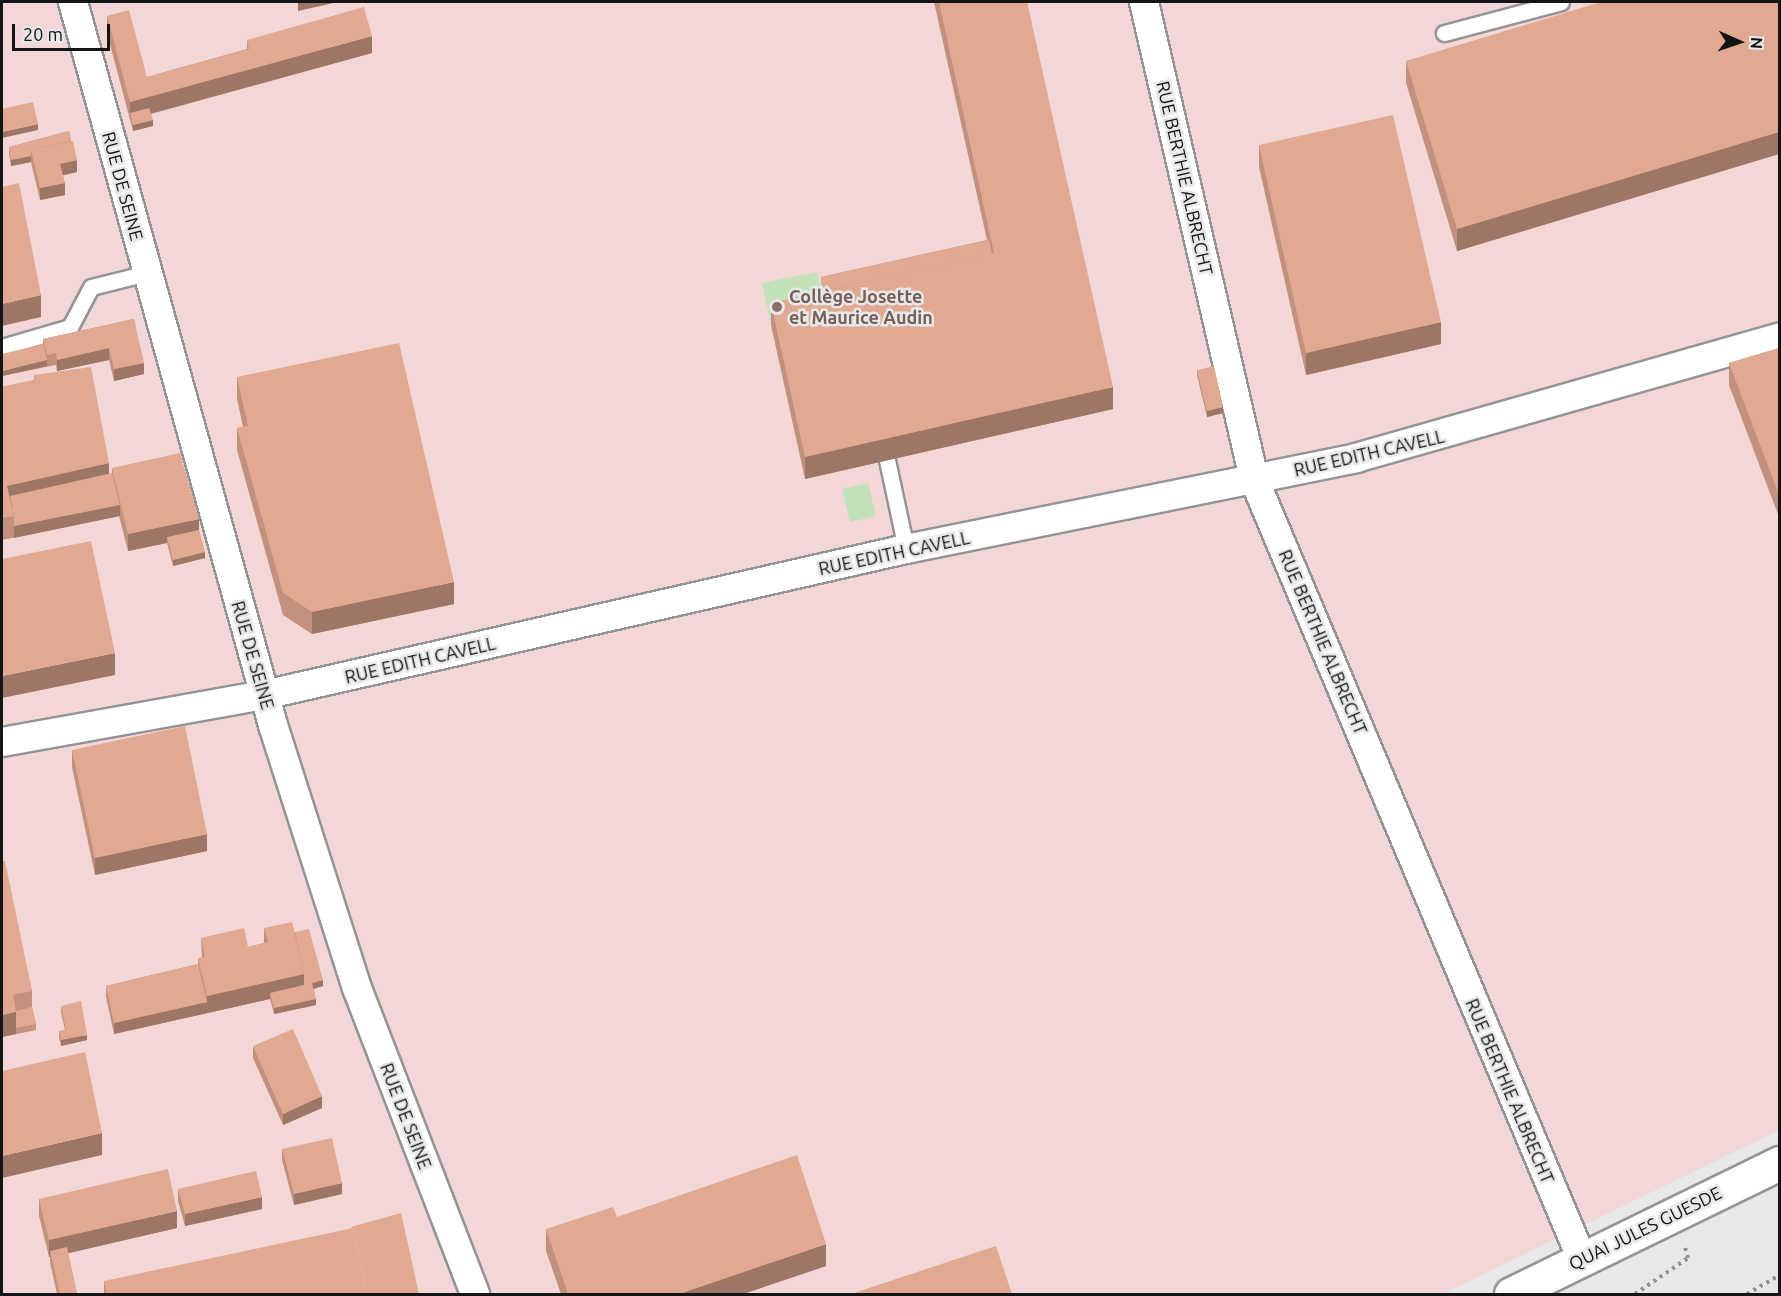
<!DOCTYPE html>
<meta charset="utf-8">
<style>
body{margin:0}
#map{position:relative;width:1781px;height:1296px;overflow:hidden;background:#e7e8ea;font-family:Ubuntu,sans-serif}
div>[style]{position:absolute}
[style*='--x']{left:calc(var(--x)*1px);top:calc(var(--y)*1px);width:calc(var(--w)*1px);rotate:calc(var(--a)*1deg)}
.industrial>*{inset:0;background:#f2d7d6}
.green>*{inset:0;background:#c3e2b9}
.path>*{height:4px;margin-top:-2px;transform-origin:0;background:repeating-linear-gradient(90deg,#909193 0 3px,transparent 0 7.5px)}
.roads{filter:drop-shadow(2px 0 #949496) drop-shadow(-2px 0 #949496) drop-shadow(0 2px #949496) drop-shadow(0 -2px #949496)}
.lane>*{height:15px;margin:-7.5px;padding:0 7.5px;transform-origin:7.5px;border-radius:7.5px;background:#fff}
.street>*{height:28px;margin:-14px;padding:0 14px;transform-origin:14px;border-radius:14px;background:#fff}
.secondary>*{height:33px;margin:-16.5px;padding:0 16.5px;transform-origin:16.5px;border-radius:16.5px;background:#fff}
.wall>*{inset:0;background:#c2917d}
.shaded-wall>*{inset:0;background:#9e7666}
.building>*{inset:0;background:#e1a991}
.dots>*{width:16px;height:16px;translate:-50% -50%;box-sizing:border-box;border:3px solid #e7e8ea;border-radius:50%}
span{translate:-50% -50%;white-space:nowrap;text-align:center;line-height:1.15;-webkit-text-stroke:5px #e7e8ea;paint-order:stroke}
.street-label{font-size:18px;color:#151516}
.education-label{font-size:18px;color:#785e54;font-weight:700}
.left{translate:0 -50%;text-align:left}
.frame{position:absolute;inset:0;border:3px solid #151516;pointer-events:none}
.north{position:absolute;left:1709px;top:12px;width:60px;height:60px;-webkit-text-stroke:4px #e7e8ea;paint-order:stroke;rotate:93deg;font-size:16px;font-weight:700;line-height:24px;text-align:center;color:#151516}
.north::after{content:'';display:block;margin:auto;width:21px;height:27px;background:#151516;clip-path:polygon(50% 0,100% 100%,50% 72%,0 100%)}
.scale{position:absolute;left:12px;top:24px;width:98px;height:27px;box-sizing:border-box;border:3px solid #151516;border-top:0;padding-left:8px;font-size:18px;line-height:21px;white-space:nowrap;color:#151516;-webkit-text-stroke:4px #e7e8ea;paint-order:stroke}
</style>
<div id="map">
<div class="industrial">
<div style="clip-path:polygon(2px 2px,1779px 2px,1779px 1130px,1443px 1294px,2px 1294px)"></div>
</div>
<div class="green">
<div style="clip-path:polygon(817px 272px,826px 313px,771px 325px,762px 283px)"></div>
<div style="clip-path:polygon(868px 483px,876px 516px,850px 522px,842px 489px)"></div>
</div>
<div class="path">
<div style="--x:1635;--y:1294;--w:64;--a:-34.2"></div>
<div style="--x:1688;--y:1258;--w:11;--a:-105"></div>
<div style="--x:1747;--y:1294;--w:38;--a:-30"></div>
</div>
<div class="roads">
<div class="lane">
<div style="--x:1444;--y:33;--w:121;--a:-14.8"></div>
<div style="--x:2;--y:347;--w:71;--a:-16.4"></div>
<div style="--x:70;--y:327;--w:45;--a:-62.3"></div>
<div style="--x:91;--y:287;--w:58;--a:-14"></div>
<div style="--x:887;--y:460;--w:91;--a:77.9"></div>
</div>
<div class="street">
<div style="--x:73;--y:2;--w:750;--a:74.54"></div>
<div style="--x:273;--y:725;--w:276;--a:72.3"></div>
<div style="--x:357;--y:988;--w:328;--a:68.9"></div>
<div style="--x:1144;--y:2;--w:490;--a:77"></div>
<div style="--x:1254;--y:479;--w:844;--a:67.2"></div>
<div style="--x:2;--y:742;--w:266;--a:-10.2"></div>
<div style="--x:264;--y:695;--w:658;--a:-12.81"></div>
<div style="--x:906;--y:549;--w:459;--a:-11.4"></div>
<div style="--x:1356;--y:458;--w:441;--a:-15.9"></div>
</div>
<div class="secondary">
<div style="--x:1511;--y:1294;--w:299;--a:-26"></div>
</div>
</div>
<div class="wall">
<div style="clip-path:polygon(934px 2px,1027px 2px,1113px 409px,805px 479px,771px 325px,771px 303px,822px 292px,821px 277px,987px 240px)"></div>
<div style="clip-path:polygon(1779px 2px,1779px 154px,1457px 251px,1406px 83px,1406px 61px)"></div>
<div style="clip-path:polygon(107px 16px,147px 77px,247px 49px,247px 40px,372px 53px,151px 114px,153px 126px,133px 131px,107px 33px)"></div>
<div style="clip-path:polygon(69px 131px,77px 172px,63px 175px,65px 195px,40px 200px,31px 162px,11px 166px,9px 153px,9px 147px)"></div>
<div style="clip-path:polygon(1259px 145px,1441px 344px,1306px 375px,1259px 167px)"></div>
<div style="clip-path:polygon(134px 319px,144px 374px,114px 381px,109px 360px,57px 371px,56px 365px,2px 376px,43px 344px,43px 339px)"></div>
<div style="clip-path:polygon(1779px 348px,1779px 517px,1729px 385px,1729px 363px)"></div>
<div style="clip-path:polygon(1197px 370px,1223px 413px,1207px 417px,1197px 375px)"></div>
<div style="clip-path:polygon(34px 375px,109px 474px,112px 473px,112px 468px,199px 530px,205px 558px,173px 566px,167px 543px,128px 551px,119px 516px,2px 540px,2px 387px,34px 380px)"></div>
<div style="clip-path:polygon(237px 377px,454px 604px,312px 634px,283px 615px,237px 450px,237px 428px,243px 427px,237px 399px)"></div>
<div style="clip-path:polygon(72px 750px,207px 851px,95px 875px,72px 767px)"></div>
<div style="clip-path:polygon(2px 861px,32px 991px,32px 1007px,36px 1024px,36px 1030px,2px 1037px)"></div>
<div style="clip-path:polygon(264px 928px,295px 932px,323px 986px,314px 989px,316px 1005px,274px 1014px,270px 999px,114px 1034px,106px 997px,106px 986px,198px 964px,198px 958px,202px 958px,201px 938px,248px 947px,264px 943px)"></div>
<div style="clip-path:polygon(61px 1006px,87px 1040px,61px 1046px,59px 1037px,59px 1031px,65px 1030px,61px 1012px)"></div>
<div style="clip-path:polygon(253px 1046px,322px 1108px,283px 1125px,253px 1058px)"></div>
<div style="clip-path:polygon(282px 1149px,342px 1194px,294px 1205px,282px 1160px)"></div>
<div style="clip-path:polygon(178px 1189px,262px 1209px,185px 1226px,178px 1201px)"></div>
<div style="clip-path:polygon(39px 1199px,177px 1228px,68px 1253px,77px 1294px,57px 1294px,50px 1262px,50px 1257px,49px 1257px,39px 1216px)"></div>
<div style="clip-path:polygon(546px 1229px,826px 1266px,743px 1294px,561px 1294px,546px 1251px)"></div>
<div style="clip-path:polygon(104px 1281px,419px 1294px,104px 1294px)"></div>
</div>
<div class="shaded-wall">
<div style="clip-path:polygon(298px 2px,338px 2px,298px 11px)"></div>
<div style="clip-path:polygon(372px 36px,372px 53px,131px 119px,130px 113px,130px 102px)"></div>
<div style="clip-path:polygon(153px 120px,153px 126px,133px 131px,133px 125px)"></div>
<div style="clip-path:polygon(38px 124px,38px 130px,2px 138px,2px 132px)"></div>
<div style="clip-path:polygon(1779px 132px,1779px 154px,1457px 251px,1457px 229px)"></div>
<div style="clip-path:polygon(31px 156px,31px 162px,11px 166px,11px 160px)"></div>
<div style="clip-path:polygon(77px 160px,77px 172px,60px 176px,60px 164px)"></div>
<div style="clip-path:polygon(65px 183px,65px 195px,40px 200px,40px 188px)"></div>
<div style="clip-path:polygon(41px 295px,41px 317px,2px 326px,2px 304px)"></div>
<div style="clip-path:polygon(1441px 322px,1441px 344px,1306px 375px,1306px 353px)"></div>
<div style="clip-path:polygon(109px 348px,109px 360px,57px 371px,57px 360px)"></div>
<div style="clip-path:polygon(47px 360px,47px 366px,2px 376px,2px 371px)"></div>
<div style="clip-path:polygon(144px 363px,144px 374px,114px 381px,114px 369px)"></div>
<div style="clip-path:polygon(1113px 387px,1113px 409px,805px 479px,805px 457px)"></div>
<div style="clip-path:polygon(1223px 407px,1223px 413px,1207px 417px,1207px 411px)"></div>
<div style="clip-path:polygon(109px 463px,109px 485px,10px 508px,7px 486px)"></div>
<div style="clip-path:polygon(120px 505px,120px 516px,14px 538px,14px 526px)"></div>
<div style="clip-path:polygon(199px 519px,199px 536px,167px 537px,167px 543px,128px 551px,128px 534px)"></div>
<div style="clip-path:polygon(205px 552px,205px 558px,173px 566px,173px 560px)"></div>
<div style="clip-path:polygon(454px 582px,454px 604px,312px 634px,312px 612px)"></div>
<div style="clip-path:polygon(115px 653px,115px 675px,2px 698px,2px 676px)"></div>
<div style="clip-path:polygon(207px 834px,207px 851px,95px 875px,95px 858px)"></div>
<div style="clip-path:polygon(304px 974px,304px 991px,270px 993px,270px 999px,114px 1034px,114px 1023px,207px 1002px,207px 996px)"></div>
<div style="clip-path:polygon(323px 980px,323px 986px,312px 989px,312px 983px)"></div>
<div style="clip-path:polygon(316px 999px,316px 1005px,274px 1014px,274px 1008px)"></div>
<div style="clip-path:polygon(16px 1012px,16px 1034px,2px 1037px,2px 1015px)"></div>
<div style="clip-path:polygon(87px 1035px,87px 1040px,61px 1046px,61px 1040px)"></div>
<div style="clip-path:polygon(322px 1096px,322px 1108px,283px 1125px,283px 1114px)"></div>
<div style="clip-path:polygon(102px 1133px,102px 1155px,2px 1178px,2px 1156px)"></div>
<div style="clip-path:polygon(342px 1183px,342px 1194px,294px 1205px,294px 1194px)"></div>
<div style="clip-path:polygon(262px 1197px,262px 1209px,185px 1226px,185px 1214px)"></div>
<div style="clip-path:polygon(177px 1211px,177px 1228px,52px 1257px,50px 1251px,50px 1257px,49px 1257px,49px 1240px)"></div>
<div style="clip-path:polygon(826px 1244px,826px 1266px,743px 1294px,682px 1294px,682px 1293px)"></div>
</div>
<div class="building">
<div style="clip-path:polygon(939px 2px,1027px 2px,1113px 387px,805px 457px,771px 303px,994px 253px)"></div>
<div style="clip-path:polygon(1601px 2px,1779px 2px,1779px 132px,1457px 229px,1406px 61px)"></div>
<div style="clip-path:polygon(364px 7px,372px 36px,130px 102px,107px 16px,129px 10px,147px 77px,249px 49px,247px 40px)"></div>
<div style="clip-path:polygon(33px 102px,38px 124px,2px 132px,2px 109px)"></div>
<div style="clip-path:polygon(149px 108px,153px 120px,133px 125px,130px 113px)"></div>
<div style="clip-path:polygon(1393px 115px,1441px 322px,1306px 353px,1259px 145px)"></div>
<div style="clip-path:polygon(69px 131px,71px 141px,31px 150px,31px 156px,11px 160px,9px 147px)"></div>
<div style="clip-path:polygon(73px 141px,77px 160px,60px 164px,65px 183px,40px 188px,31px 150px)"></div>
<div style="clip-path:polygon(19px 183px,41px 295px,2px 304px,2px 187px)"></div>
<div style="clip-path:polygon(989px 240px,992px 254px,824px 291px,821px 277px)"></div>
<div style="clip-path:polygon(134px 319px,144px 363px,114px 369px,109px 348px,57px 360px,56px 353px,47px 355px,43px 339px)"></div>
<div style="clip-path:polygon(399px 343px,454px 582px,312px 612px,283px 593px,237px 428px,248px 426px,237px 377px)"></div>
<div style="clip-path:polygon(43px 344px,47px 360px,2px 371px,2px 354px)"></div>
<div style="clip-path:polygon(1779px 348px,1779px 495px,1729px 363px)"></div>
<div style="clip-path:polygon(1214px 366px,1223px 407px,1207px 411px,1197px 370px)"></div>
<div style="clip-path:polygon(91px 367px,109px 463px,7px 486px,14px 516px,2px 518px,2px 387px,35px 380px,34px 375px)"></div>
<div style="clip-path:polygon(180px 453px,199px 519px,128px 534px,112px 468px)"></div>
<div style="clip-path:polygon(112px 473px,120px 505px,14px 526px,14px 516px,10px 496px)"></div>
<div style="clip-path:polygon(199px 530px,205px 552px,173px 560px,167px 537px)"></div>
<div style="clip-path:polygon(91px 541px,115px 653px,2px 676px,2px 559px)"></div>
<div style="clip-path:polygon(185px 726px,207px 834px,95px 858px,72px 750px)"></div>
<div style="clip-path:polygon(2px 861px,5px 861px,32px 991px,13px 995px,16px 1012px,2px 1015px)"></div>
<div style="clip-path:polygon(292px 922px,304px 974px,207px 996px,198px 958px,205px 957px,201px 938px,244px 928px,248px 947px,268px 942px,264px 928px)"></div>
<div style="clip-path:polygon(309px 929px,323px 980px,312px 983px,316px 999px,274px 1008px,270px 993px,304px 985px,304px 974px,295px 932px)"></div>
<div style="clip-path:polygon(198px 964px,207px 1002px,114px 1023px,106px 986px)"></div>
<div style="clip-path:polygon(81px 1001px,87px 1035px,61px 1040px,59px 1031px,66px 1030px,61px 1006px)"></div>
<div style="clip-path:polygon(32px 1007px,36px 1024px,16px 1028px,16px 1011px)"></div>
<div style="clip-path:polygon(293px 1029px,322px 1096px,283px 1114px,253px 1046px)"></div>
<div style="clip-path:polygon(85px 1052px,102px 1133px,2px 1156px,2px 1071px)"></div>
<div style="clip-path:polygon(332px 1138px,342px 1183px,294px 1194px,282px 1149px)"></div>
<div style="clip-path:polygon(797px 1155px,826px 1244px,682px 1293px,682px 1294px,568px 1294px,546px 1229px,613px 1207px,617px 1217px)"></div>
<div style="clip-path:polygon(168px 1169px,177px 1211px,49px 1240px,39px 1199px)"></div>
<div style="clip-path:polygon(256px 1171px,262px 1197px,185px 1214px,178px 1189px)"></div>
<div style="clip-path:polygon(401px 1213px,419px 1294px,367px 1294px,353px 1228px,352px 1228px,351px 1227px)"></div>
<div style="clip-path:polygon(353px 1228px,367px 1294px,107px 1294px,104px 1281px)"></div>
<div style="clip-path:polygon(996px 1246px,1012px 1294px,851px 1294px)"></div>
<div style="clip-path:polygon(67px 1247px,77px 1294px,60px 1294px,50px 1251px)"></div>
</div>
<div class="dots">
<div style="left:777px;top:307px;background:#8d6e63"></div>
</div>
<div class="street-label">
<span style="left:1185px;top:178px;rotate:77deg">RUE BERTHIE ALBRECHT</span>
<span style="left:123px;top:186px;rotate:75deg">RUE DE SEINE</span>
<span style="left:1369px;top:453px;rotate:-13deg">RUE EDITH CAVELL</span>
<span style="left:894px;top:553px;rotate:-12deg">RUE EDITH CAVELL</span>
<span style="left:1323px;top:642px;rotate:67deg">RUE BERTHIE ALBRECHT</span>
<span style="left:253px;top:655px;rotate:74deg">RUE DE SEINE</span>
<span style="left:420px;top:660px;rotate:-13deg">RUE EDITH CAVELL</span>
<span style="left:1510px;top:1091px;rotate:67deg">RUE BERTHIE ALBRECHT</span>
<span style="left:406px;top:1116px;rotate:69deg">RUE DE SEINE</span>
<span style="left:1645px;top:1228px;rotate:-26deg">QUAI JULES GUESDE</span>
</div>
<div class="education-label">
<span class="left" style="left:789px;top:307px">Collège Josette<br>et Maurice Audin</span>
</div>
<div class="frame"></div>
<div class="north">N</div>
<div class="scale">20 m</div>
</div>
